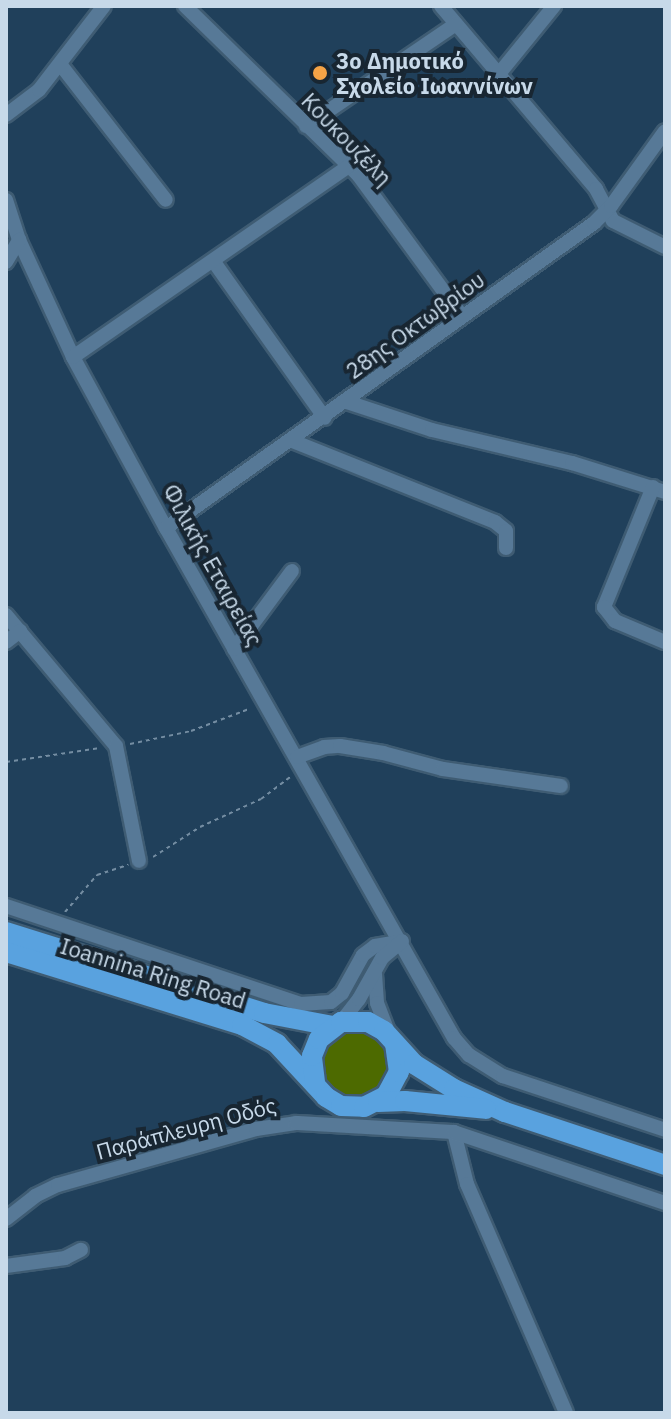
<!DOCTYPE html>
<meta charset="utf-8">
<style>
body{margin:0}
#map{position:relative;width:671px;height:1419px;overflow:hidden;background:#20405b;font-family:"IBM Plex Sans",sans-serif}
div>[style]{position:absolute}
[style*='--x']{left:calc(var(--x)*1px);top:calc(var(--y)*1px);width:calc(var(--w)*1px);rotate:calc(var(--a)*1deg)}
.green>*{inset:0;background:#4d6a00}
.round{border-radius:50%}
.path>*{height:2px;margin-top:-1px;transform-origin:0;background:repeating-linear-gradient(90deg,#748da2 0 4px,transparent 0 8px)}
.roads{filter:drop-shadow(2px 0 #3f5c73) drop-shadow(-2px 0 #3f5c73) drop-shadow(0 2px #3f5c73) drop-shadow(0 -2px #3f5c73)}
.minor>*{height:14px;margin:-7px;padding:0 7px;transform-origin:7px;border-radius:7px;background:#577997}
.highway>*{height:20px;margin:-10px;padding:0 10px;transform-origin:10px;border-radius:10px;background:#59a2df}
.dots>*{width:22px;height:22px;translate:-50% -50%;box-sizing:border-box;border:4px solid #182632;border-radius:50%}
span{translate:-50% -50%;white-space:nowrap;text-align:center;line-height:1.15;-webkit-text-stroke:8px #182632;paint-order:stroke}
.poi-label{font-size:22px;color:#c7d9e9;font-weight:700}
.left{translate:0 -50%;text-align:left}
.street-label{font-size:22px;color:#c7d9e9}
.frame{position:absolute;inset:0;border:8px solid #c7d9e9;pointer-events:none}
</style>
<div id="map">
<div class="green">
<div class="round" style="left:320px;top:1029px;width:70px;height:70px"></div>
</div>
<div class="path">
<div style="--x:130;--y:744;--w:62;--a:-12"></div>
<div style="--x:191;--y:731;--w:62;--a:-20.8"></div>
<div style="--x:6;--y:762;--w:95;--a:-8.5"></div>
<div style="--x:153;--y:857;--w:56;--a:-32.6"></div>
<div style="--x:200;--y:827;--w:67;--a:-24.7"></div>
<div style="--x:261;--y:799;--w:38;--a:-37"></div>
<div style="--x:65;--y:912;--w:49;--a:-49.1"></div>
<div style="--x:97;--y:875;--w:33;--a:-18"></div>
</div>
<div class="roads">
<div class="minor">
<div style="--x:185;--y:6;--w:243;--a:44.3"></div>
<div style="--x:359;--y:176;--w:174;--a:53.7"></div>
<div style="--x:441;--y:6;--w:240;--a:49.7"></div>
<div style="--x:596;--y:189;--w:36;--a:62"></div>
<div style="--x:613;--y:221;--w:58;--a:26.6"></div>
<div style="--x:60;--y:64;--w:172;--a:52.1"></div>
<div style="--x:498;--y:75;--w:89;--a:-50.9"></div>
<div style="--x:6;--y:115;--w:41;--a:-37.1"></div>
<div style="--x:39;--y:90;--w:106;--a:-52.3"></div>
<div style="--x:306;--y:126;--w:181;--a:-34.2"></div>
<div style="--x:6;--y:200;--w:42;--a:72"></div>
<div style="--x:19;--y:240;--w:129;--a:65.2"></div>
<div style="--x:73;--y:357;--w:195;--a:61.5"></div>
<div style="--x:166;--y:528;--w:586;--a:60.55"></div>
<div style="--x:454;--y:1038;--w:23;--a:49"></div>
<div style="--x:469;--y:1055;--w:40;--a:32"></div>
<div style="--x:503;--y:1076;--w:171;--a:18.4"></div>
<div style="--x:6;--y:262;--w:26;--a:-59"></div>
<div style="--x:214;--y:262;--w:191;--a:54.6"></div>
<div style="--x:73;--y:357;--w:336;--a:-34.7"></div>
<div style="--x:347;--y:402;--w:89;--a:18.2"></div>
<div style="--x:432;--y:430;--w:144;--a:13.3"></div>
<div style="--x:572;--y:463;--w:97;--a:17.3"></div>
<div style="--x:290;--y:440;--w:221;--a:21.8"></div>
<div style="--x:495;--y:522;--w:14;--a:39"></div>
<div style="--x:506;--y:531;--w:17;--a:90"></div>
<div style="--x:653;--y:487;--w:130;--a:112.2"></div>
<div style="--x:604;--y:607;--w:18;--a:52"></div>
<div style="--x:615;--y:621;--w:54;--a:22.8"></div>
<div style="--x:166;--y:528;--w:526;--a:-35.47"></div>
<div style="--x:594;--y:223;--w:24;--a:-45"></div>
<div style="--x:611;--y:206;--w:92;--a:-54.2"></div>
<div style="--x:6;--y:615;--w:171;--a:50"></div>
<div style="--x:116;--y:746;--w:117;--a:78.7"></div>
<div style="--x:6;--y:642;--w:18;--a:-38"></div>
<div style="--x:234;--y:649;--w:97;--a:-53.4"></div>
<div style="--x:297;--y:757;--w:29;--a:-20"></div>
<div style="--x:324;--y:747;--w:16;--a:-4"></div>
<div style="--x:340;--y:746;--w:44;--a:9.2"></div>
<div style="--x:383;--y:753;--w:62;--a:14.9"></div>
<div style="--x:443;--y:769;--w:119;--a:8.2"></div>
<div style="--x:6;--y:906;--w:311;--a:18.4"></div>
<div style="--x:301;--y:1004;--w:30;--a:-4"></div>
<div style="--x:331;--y:1002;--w:14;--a:-39"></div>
<div style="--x:342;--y:993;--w:43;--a:-61.1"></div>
<div style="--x:363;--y:955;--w:15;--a:-37"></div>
<div style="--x:375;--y:946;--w:27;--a:-10"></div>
<div style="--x:375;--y:974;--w:29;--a:86"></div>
<div style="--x:377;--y:1003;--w:33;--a:69"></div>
<div style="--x:341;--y:1022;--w:29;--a:-52"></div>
<div style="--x:359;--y:999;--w:47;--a:-60.7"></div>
<div style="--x:382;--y:958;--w:26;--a:-40"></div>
<div style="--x:454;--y:1132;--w:54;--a:76"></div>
<div style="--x:467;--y:1184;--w:249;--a:66.6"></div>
<div style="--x:6;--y:1219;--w:37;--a:-38"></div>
<div style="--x:35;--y:1196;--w:25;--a:-26"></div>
<div style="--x:58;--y:1185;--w:206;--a:-15.8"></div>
<div style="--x:256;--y:1129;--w:40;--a:-8.5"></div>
<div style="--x:296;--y:1123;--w:158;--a:3.3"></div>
<div style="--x:454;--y:1132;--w:223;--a:18.6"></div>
<div style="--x:6;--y:1266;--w:60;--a:-7.7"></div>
<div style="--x:65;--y:1258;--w:18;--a:-27"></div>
</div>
<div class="highway">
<div style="--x:6;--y:932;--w:270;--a:17.4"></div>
<div style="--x:264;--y:1013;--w:69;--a:10.8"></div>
<div style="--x:6;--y:952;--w:247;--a:17.2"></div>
<div style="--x:242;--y:1025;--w:40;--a:28"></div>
<div style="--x:277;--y:1044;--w:72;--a:47.2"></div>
<div style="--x:326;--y:1097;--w:17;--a:31"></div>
<div style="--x:341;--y:1106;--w:23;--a:2"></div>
<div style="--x:364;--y:1107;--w:25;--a:-27"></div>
<div style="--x:386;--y:1096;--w:27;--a:-62"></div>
<div style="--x:399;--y:1072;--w:27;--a:-98"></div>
<div style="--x:315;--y:1082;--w:26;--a:-97"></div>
<div style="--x:312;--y:1056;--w:18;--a:-68"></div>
<div style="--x:319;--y:1039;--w:28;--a:-38"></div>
<div style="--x:341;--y:1022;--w:27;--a:0"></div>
<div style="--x:368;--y:1022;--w:18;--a:29"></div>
<div style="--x:384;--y:1031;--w:45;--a:47.7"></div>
<div style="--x:414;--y:1064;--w:47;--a:32"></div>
<div style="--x:454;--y:1089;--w:56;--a:24.3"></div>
<div style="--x:505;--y:1112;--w:169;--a:18.3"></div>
<div style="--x:378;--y:1102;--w:27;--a:-2"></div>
<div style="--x:405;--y:1101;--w:81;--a:5.6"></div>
</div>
</div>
<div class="dots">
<div style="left:320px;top:73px;background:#f5a346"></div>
</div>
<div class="poi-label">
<span class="left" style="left:336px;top:73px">3ο Δημοτικό<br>Σχολείο Ιωαννίνων</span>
</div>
<div class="street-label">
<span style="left:347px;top:139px;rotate:46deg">Κουκουζέλη</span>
<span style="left:415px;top:325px;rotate:-36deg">28ης Οκτωβρίου</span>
<span style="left:213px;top:565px;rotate:61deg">Φιλικής Εταιρείας</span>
<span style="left:153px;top:973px;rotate:17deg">Ioannina Ring Road</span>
<span style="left:186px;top:1128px;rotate:-15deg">Παράπλευρη Οδός</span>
</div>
<div class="frame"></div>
</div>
